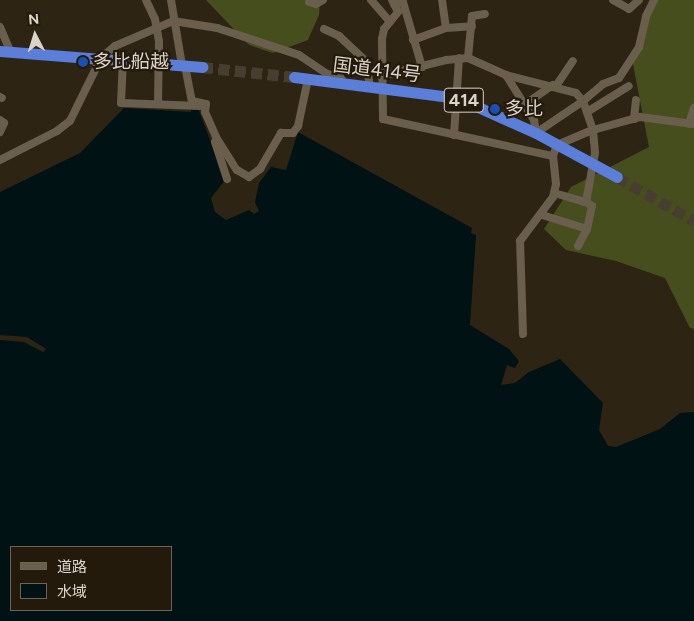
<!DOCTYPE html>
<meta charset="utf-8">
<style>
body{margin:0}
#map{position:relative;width:694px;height:621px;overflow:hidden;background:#2e2414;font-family:Figtree,"Noto Sans JP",sans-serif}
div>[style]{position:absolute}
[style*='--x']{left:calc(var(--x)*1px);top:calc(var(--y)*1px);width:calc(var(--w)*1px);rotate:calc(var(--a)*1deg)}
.forest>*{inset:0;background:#474e1e}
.water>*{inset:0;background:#001213}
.highway-tunnel>*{height:11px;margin-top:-5.5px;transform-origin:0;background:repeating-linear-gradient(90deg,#483e2f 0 11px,transparent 0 16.5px)}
.minor>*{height:8px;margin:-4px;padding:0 4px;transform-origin:4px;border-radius:4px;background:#6a5e4d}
.highway>*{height:11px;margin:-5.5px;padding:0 5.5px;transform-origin:5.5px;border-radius:5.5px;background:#5b7ed8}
.dots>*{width:14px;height:14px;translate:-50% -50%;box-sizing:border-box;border:2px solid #241a0b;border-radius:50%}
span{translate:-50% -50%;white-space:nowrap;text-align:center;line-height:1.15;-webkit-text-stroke:4.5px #241a0b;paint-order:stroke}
.shield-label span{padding:1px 4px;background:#241a0b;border:1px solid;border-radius:4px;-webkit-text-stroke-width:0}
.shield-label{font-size:18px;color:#d9d3c9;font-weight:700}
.poi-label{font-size:19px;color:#d9d3c9}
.left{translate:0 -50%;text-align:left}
.street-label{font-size:19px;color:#d9d3c9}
.legend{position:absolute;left:10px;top:546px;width:162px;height:65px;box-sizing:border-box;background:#241a0b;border:1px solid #6c6457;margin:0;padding:6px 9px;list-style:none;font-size:15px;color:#d9d3c9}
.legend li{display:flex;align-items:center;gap:10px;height:25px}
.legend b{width:25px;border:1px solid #6c6457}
.north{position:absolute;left:10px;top:10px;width:50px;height:50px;-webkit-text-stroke:4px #241a0b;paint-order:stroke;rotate:355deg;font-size:14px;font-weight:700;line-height:20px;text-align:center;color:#d9d3c9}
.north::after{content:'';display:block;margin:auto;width:18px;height:22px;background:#d9d3c9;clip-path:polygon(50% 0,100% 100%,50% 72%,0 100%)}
</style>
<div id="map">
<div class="forest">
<div style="clip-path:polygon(206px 0,320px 0,319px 15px,308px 40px,273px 53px,249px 45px)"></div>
<div style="clip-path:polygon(656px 0,694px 0,694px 329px,690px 328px,665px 278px,616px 261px,566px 250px,544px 229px,571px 187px,649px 147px,632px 59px)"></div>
</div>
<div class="water">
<div style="clip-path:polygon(evenodd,124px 108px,191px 112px,191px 108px,198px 108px,225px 180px,211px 198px,215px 212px,226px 220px,249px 210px,254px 214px,259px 211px,255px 202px,259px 183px,271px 167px,286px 170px,298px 132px,472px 228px,471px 233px,476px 235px,470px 325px,509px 349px,519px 361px,515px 368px,507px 365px,501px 385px,515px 383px,529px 372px,560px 359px,603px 403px,599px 430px,608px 446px,616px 447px,660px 429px,680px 413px,694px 412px,694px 621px,0 621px,0 340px,24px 342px,43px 352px,46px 349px,27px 337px,0 335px,0 192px,80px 153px,124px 108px,11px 547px,171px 547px,171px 610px,11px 610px,11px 547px)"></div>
</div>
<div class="highway-tunnel">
<div style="--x:202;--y:67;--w:93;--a:6.2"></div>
<div style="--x:617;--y:177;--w:89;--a:29.7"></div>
</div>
<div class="minor">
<div style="--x:146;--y:0;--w:21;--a:65"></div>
<div style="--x:155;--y:19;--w:22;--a:80"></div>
<div style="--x:159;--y:41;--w:63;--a:90.9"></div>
<div style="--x:171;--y:0;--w:66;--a:80.4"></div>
<div style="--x:371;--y:0;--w:29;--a:49"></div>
<div style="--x:392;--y:0;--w:13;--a:63"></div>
<div style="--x:398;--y:12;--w:22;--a:129"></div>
<div style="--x:384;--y:29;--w:10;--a:101"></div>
<div style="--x:382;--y:39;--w:80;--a:89.3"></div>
<div style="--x:383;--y:119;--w:174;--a:12.3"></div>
<div style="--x:442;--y:0;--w:28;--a:82"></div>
<div style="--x:446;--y:28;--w:26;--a:-4"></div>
<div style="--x:613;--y:0;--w:18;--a:29"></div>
<div style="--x:629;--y:9;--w:13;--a:-42"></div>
<div style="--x:309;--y:2;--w:7;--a:16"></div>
<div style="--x:316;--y:4;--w:8;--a:-30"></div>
<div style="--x:394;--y:4;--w:9;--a:-13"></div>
<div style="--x:403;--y:2;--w:68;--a:73.7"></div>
<div style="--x:0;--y:27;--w:26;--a:67"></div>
<div style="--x:324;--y:29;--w:17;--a:25"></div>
<div style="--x:339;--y:36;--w:35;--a:43"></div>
<div style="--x:365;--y:60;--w:26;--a:79"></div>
<div style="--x:413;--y:40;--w:35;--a:-20"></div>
<div style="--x:468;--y:58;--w:42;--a:-84.6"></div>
<div style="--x:472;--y:16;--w:13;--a:-9"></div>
<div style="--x:123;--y:60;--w:43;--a:92.7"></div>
<div style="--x:121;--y:103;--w:79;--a:2.2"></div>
<div style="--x:185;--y:66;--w:36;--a:79"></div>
<div style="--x:192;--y:101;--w:14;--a:12"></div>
<div style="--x:206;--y:104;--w:8;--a:97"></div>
<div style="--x:205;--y:112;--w:27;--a:66"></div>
<div style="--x:216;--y:137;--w:39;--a:58"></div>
<div style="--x:237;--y:170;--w:14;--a:30"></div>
<div style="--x:249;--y:177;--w:14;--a:-36"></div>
<div style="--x:260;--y:169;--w:42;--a:-59.7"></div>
<div style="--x:281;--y:133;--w:12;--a:0"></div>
<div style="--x:293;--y:133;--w:9;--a:-54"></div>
<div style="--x:298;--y:126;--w:48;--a:-78"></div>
<div style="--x:506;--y:75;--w:72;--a:14.4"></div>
<div style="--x:576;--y:93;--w:11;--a:49"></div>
<div style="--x:583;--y:101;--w:31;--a:71"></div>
<div style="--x:593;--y:130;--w:23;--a:85"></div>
<div style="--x:595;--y:153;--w:50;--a:100.4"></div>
<div style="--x:586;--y:202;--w:7;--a:34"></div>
<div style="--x:592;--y:206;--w:24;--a:102"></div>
<div style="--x:587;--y:229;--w:47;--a:-162.7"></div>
<div style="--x:381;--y:76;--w:67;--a:-13.8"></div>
<div style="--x:446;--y:60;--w:22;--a:-5"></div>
<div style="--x:468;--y:58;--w:42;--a:24.1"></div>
<div style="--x:506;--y:75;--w:53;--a:58.1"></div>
<div style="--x:534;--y:120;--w:13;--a:81"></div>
<div style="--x:556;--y:86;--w:30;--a:-56"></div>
<div style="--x:0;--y:97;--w:2;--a:27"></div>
<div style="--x:524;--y:105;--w:35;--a:-35"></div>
<div style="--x:587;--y:112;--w:49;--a:-31.8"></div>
<div style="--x:634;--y:119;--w:19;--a:-84"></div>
<div style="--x:0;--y:120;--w:5;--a:37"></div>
<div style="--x:4;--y:123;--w:10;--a:114"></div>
<div style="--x:689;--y:124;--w:17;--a:-73"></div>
<div style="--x:536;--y:133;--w:57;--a:-34.2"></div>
<div style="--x:583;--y:101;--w:26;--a:-40"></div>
<div style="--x:603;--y:84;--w:17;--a:-21"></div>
<div style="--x:619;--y:78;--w:37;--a:-57"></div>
<div style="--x:639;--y:47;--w:32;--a:-77"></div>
<div style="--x:646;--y:16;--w:18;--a:-63"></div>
<div style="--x:454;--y:135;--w:77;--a:-86.3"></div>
<div style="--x:215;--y:142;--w:39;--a:72"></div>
<div style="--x:0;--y:160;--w:64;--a:-27"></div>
<div style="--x:57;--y:131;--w:16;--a:-38"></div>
<div style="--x:70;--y:121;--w:70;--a:-63.8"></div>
<div style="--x:101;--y:58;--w:18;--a:-41"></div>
<div style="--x:115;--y:46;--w:63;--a:-23.3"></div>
<div style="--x:173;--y:21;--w:45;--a:9"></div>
<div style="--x:217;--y:28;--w:86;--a:18.2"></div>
<div style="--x:299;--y:55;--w:34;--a:34"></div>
<div style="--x:327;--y:74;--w:13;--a:13"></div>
<div style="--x:340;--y:77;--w:9;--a:54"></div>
<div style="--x:554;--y:193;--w:33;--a:16"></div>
<div style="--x:578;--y:246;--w:19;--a:-62"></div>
<div style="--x:523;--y:334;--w:93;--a:-91.8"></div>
<div style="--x:520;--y:241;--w:55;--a:-53.1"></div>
<div style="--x:553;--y:197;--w:13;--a:-77"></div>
<div style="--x:556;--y:184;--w:28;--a:-96"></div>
<div style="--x:553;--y:156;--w:12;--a:-70"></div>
<div style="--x:557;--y:145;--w:39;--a:-23"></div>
<div style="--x:593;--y:130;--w:49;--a:-15.5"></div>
<div style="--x:640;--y:117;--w:54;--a:7.4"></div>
</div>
<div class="highway">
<div style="--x:0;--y:51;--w:203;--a:4.5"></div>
<div style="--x:294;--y:77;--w:165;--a:7.3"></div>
<div style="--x:458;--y:98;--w:85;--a:24.2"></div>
<div style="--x:536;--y:133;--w:92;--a:28.5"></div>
</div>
<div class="dots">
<div style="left:83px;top:62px;background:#1a4fb4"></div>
<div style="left:495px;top:109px;background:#1a4fb4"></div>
</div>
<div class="shield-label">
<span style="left:464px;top:100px">414</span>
</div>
<div class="poi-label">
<span class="left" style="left:93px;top:62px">多比船越</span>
<span class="left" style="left:505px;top:109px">多比</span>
</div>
<div class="street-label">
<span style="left:377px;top:70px;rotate:7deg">国道414号</span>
</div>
<ul class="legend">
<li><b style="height:6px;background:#6a5e4d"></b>道路</li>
<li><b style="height:14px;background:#001213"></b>水域</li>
</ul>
<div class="north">N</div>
</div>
